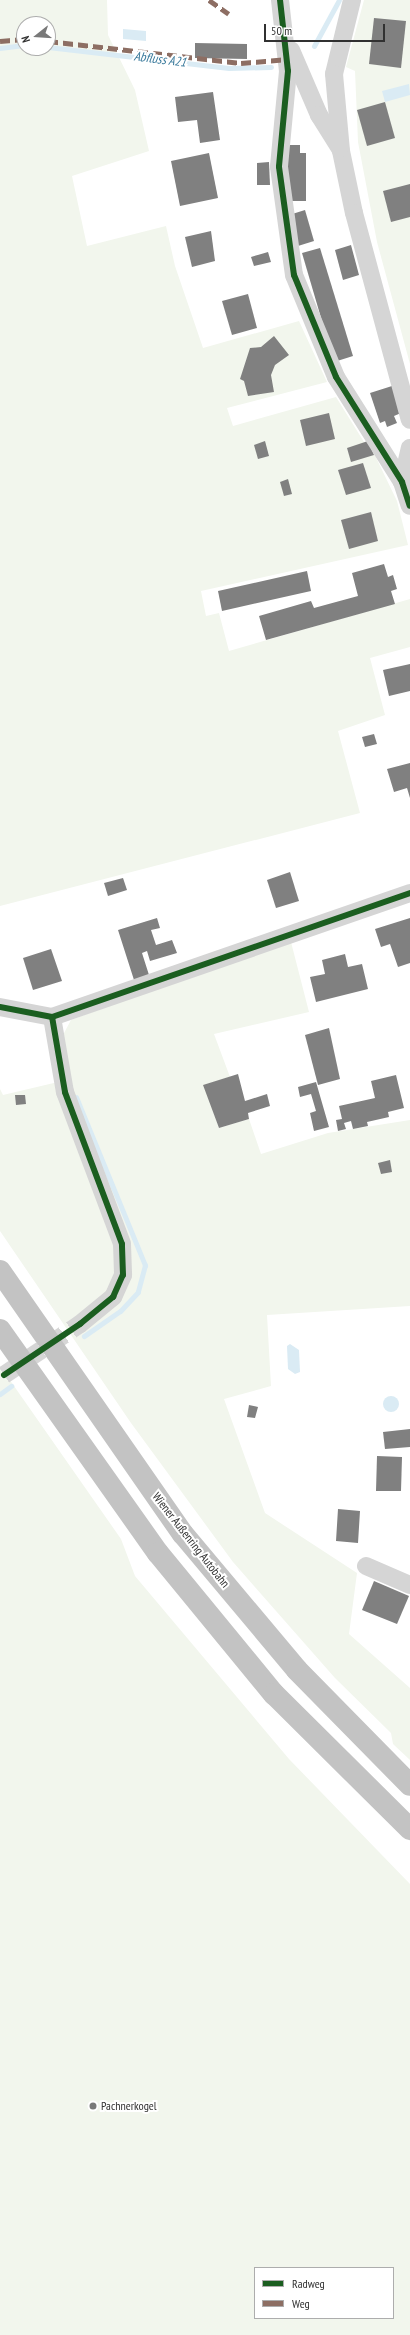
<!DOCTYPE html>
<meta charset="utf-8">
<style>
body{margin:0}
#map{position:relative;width:410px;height:2335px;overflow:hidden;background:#fff;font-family:"PT Sans Narrow",sans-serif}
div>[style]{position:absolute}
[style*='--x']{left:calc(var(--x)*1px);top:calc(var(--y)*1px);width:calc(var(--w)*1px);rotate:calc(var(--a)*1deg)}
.green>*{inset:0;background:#f2f6ed}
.water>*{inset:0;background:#daebf4}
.round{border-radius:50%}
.stream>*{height:5px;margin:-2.5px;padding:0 2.5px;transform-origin:2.5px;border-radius:2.5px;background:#daebf4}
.building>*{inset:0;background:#808080}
.minor-tunnel>*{height:18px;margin-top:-9px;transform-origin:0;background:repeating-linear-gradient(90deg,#d6d6d6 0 18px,transparent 0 27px)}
.minor>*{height:18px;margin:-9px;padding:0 9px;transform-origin:9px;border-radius:9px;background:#d5d5d5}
.highway>*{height:22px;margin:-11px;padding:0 11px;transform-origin:11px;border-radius:11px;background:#c3c3c3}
.quiet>*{height:5px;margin-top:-2.5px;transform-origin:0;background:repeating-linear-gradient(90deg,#8d6e63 0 10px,transparent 0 15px)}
.cycleway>*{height:6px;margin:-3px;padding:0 3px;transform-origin:3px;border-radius:3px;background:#1b5e20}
.dots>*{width:11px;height:11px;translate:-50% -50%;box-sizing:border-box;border:2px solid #fff;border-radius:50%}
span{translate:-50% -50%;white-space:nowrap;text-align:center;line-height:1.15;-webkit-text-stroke:4px #fff;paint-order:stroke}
.street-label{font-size:12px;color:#313131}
.poi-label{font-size:12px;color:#313131}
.left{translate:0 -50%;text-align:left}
.water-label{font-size:13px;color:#38799b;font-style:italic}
.legend{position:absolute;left:254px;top:2267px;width:140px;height:52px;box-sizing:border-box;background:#fff;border:1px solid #adadad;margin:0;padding:5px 7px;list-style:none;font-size:12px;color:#313131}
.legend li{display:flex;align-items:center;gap:8px;height:20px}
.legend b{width:20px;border:1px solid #adadad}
.north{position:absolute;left:16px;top:16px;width:40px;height:40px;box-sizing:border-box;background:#fff;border:1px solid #adadad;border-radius:50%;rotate:253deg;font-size:11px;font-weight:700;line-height:16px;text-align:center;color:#313131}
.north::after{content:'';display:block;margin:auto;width:14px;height:18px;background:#797979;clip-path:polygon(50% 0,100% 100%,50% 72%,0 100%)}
.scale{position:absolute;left:264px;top:24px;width:121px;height:18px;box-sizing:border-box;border:2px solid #313131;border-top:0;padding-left:5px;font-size:12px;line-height:14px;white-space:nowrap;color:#313131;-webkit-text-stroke:3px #fff;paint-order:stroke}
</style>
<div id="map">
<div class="green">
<div style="clip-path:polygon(evenodd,0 0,107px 0,108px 35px,135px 90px,149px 151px,72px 176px,87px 246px,166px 226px,175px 266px,203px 348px,299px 321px,327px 382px,227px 408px,233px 426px,336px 397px,364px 442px,368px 441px,397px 501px,408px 545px,201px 591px,206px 616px,219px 613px,229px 651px,410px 599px,410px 647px,370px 658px,385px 715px,338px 731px,360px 813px,0 906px,0 0,24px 24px,48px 24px,48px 48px,24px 48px,24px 24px)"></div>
<div style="clip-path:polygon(364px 0,410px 0,410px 364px,377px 242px,358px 142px,355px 71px,346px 67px)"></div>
<div style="clip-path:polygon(291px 942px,309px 1012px,214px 1034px,230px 1077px,204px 1085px,219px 1128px,249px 1119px,261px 1154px,328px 1133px,410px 1120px,410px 1306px,267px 1315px,271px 1386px,224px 1399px,265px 1513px,357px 1573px,349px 1634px,410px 1688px,410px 1760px,393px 1744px,391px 1733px,335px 1678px,233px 1562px,131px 1423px,0 1231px,0 1089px,3px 1095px,58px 1082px,129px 1279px,63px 1068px,63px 1035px,71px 1020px,272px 945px)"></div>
<div style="clip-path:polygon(evenodd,0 1366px,121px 1539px,135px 1576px,289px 1759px,410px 1884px,410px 2335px,0 2335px,0 1366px,255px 2268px,393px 2268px,393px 2318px,255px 2318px,255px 2268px)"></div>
</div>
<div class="water">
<div style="clip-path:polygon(123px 29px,146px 31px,146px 41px,123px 39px)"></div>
<div style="clip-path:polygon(409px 84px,410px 95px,385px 102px,382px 91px)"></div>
<div style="clip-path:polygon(290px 1344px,299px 1350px,300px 1372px,295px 1374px,288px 1369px,287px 1346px)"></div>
<div class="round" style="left:383px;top:1396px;width:16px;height:16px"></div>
</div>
<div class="stream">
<div style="--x:314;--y:46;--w:52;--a:-61.5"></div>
<div style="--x:48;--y:47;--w:182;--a:6.6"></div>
<div style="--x:229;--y:68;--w:42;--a:-1.4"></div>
<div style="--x:0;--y:48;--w:24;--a:-7"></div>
<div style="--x:76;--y:1097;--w:182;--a:67.7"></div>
<div style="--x:145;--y:1265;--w:28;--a:105"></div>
<div style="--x:138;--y:1292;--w:26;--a:133"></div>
<div style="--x:120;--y:1311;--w:44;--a:145.2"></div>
<div style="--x:0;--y:1394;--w:14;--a:-36"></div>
</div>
<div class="building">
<div style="clip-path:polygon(374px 18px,406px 21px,401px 68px,369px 64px)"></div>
<div style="clip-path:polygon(195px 43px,247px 44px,247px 59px,195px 58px)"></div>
<div style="clip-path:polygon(213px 92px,220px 140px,200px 143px,197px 120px,178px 122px,175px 97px)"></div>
<div style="clip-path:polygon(385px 102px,395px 138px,367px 146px,357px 110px)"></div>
<div style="clip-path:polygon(287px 145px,300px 145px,300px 153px,306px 153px,306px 201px,288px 201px)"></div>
<div style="clip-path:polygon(209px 153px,218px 198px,180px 206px,171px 161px)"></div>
<div style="clip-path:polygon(269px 162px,270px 185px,257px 185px,257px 163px)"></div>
<div style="clip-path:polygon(410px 184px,410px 217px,391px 222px,383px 191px)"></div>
<div style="clip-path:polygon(305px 210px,314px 241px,298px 246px,289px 215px)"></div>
<div style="clip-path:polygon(211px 231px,215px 261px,192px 267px,185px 237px)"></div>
<div style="clip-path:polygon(351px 245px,359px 275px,343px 280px,335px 250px)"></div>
<div style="clip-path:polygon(320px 248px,353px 356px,334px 362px,302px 253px)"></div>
<div style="clip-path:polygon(268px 252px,271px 262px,254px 266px,251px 257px)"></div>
<div style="clip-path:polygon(248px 294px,257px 328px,232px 335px,222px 301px)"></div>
<div style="clip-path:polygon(274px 336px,289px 355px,275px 365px,271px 375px,274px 392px,248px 396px,244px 381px,240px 379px,250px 348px,261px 347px)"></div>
<div style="clip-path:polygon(392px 386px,401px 413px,394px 416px,397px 423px,387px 427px,385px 421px,380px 423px,370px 393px)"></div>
<div style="clip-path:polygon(329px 413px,335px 439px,306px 446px,300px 420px)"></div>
<div style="clip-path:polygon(265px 441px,269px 456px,258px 459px,254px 445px)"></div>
<div style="clip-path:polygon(368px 441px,374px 455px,351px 462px,347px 448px)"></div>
<div style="clip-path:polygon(363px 463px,371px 488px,346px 495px,338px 470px)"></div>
<div style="clip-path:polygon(288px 479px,292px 494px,284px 496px,280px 482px)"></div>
<div style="clip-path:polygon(371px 512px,378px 541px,349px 549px,341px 520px)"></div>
<div style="clip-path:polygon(384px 564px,388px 577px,393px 575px,397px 589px,391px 591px,395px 604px,266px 640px,259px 616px,311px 601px,314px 608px,358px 596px,352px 573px)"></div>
<div style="clip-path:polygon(307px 571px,311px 591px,222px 611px,218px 591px)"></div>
<div style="clip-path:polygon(410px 664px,410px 691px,389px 696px,383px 670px)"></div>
<div style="clip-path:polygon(374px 734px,377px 744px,365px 747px,362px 737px)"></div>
<div style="clip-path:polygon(410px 763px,410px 798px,407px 788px,394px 792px,387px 769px)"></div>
<div style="clip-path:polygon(290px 872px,299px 901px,276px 908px,267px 880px)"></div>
<div style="clip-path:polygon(123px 878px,127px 890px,108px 896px,104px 883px)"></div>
<div style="clip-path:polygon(157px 918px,160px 928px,151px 930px,156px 945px,172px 940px,177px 953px,150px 961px,147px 951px,142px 953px,149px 975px,134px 980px,118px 930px)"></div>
<div style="clip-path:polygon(410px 918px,410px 963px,398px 967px,390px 944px,381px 947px,375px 929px)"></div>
<div style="clip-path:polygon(51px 949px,62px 981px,33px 990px,23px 958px)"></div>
<div style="clip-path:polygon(345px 954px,348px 967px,362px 964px,368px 989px,316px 1002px,310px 977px,325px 974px,322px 960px)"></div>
<div style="clip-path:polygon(329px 1028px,340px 1079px,318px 1085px,305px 1035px)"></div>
<div style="clip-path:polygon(238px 1074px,245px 1101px,267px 1094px,270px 1106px,248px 1113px,249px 1119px,219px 1128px,203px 1085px)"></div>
<div style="clip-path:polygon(396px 1075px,404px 1108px,388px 1112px,389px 1117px,367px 1122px,368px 1126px,353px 1129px,351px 1121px,344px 1123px,346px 1129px,338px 1131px,336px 1120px,342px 1119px,339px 1106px,375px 1098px,371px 1081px)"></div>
<div style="clip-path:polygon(316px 1082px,329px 1127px,314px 1131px,310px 1113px,316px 1111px,311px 1094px,300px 1097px,298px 1087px)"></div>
<div style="clip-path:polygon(15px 1095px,25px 1095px,26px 1104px,16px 1105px)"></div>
<div style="clip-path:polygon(390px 1160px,392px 1172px,381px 1174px,378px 1163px)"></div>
<div style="clip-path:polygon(249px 1405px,258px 1407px,255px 1418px,247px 1417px)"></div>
<div style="clip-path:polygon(410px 1429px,410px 1447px,385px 1449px,383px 1432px)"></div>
<div style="clip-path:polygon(377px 1456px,402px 1457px,401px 1491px,376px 1491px)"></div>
<div style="clip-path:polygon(338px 1509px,360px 1511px,358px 1543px,336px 1541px)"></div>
<div style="clip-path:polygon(374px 1581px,409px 1596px,397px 1624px,362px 1610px)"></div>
</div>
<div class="minor-tunnel">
<div style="--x:4;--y:1375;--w:92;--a:-33.9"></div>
</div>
<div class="minor">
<div style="--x:280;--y:0;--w:71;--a:83.6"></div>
<div style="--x:288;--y:71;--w:96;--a:95.4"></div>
<div style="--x:279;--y:167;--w:109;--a:82.1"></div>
<div style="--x:294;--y:275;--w:110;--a:67.6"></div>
<div style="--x:336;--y:377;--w:124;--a:57.8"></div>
<div style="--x:402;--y:482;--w:25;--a:72"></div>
<div style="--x:352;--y:0;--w:76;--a:103.7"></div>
<div style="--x:334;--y:74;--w:77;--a:84.8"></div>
<div style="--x:341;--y:151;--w:63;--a:78.2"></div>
<div style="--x:354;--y:213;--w:214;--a:74.9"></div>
<div style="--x:291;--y:50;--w:71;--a:66.7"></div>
<div style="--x:319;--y:115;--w:39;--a:58"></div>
<div style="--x:402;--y:482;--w:35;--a:-77"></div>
<div style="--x:0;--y:1007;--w:53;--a:10.9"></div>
<div style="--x:52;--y:1017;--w:379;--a:-19.1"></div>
<div style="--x:52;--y:1017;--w:76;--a:80.2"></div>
<div style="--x:65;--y:1092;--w:162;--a:69.4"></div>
<div style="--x:122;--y:1244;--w:31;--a:88"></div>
<div style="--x:123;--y:1275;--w:24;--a:114"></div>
<div style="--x:113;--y:1297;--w:43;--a:140.7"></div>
<div style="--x:366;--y:1566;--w:48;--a:23.4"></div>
</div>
<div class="highway">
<div style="--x:0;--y:1271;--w:320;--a:55.2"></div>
<div style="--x:183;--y:1534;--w:177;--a:50"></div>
<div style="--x:297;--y:1670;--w:161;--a:45.5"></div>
<div style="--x:0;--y:1330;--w:273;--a:54.7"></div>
<div style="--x:158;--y:1553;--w:183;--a:50.6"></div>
<div style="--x:274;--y:1694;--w:192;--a:44.8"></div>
</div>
<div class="quiet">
<div style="--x:209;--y:0;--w:24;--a:35"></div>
<div style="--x:0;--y:41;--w:24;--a:-5"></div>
<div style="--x:48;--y:41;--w:194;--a:6.5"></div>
<div style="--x:241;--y:63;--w:47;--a:-4.9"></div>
</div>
<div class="cycleway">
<div style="--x:280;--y:0;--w:71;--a:83.6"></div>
<div style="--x:288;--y:71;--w:96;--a:95.4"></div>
<div style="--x:279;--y:167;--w:109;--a:82.1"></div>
<div style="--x:294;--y:275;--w:110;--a:67.6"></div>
<div style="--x:336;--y:377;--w:124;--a:57.8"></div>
<div style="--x:402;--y:482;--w:25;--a:72"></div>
<div style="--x:0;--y:1007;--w:53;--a:10.9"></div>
<div style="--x:52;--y:1017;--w:379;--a:-19.1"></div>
<div style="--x:4;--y:1375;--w:92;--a:-33.9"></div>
<div style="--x:80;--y:1324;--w:43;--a:-39.3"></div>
<div style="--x:113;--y:1297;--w:24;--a:-66"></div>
<div style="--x:123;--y:1275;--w:31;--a:-92"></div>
<div style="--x:122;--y:1244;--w:162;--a:-110.6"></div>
<div style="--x:65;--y:1092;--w:76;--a:-99.8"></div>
</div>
<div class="dots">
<div style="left:93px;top:2106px;background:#797979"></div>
</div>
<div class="street-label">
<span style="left:191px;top:1540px;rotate:52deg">Wiener Außenring Autobahn</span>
</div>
<div class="poi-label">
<span class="left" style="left:101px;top:2106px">Pachnerkogel</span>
</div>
<div class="water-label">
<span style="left:160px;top:60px;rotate:7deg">Abfluss A21</span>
</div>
<ul class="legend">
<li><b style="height:5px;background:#1b5e20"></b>Radweg</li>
<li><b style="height:5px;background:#8d6e63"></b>Weg</li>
</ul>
<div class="north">N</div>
<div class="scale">50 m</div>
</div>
